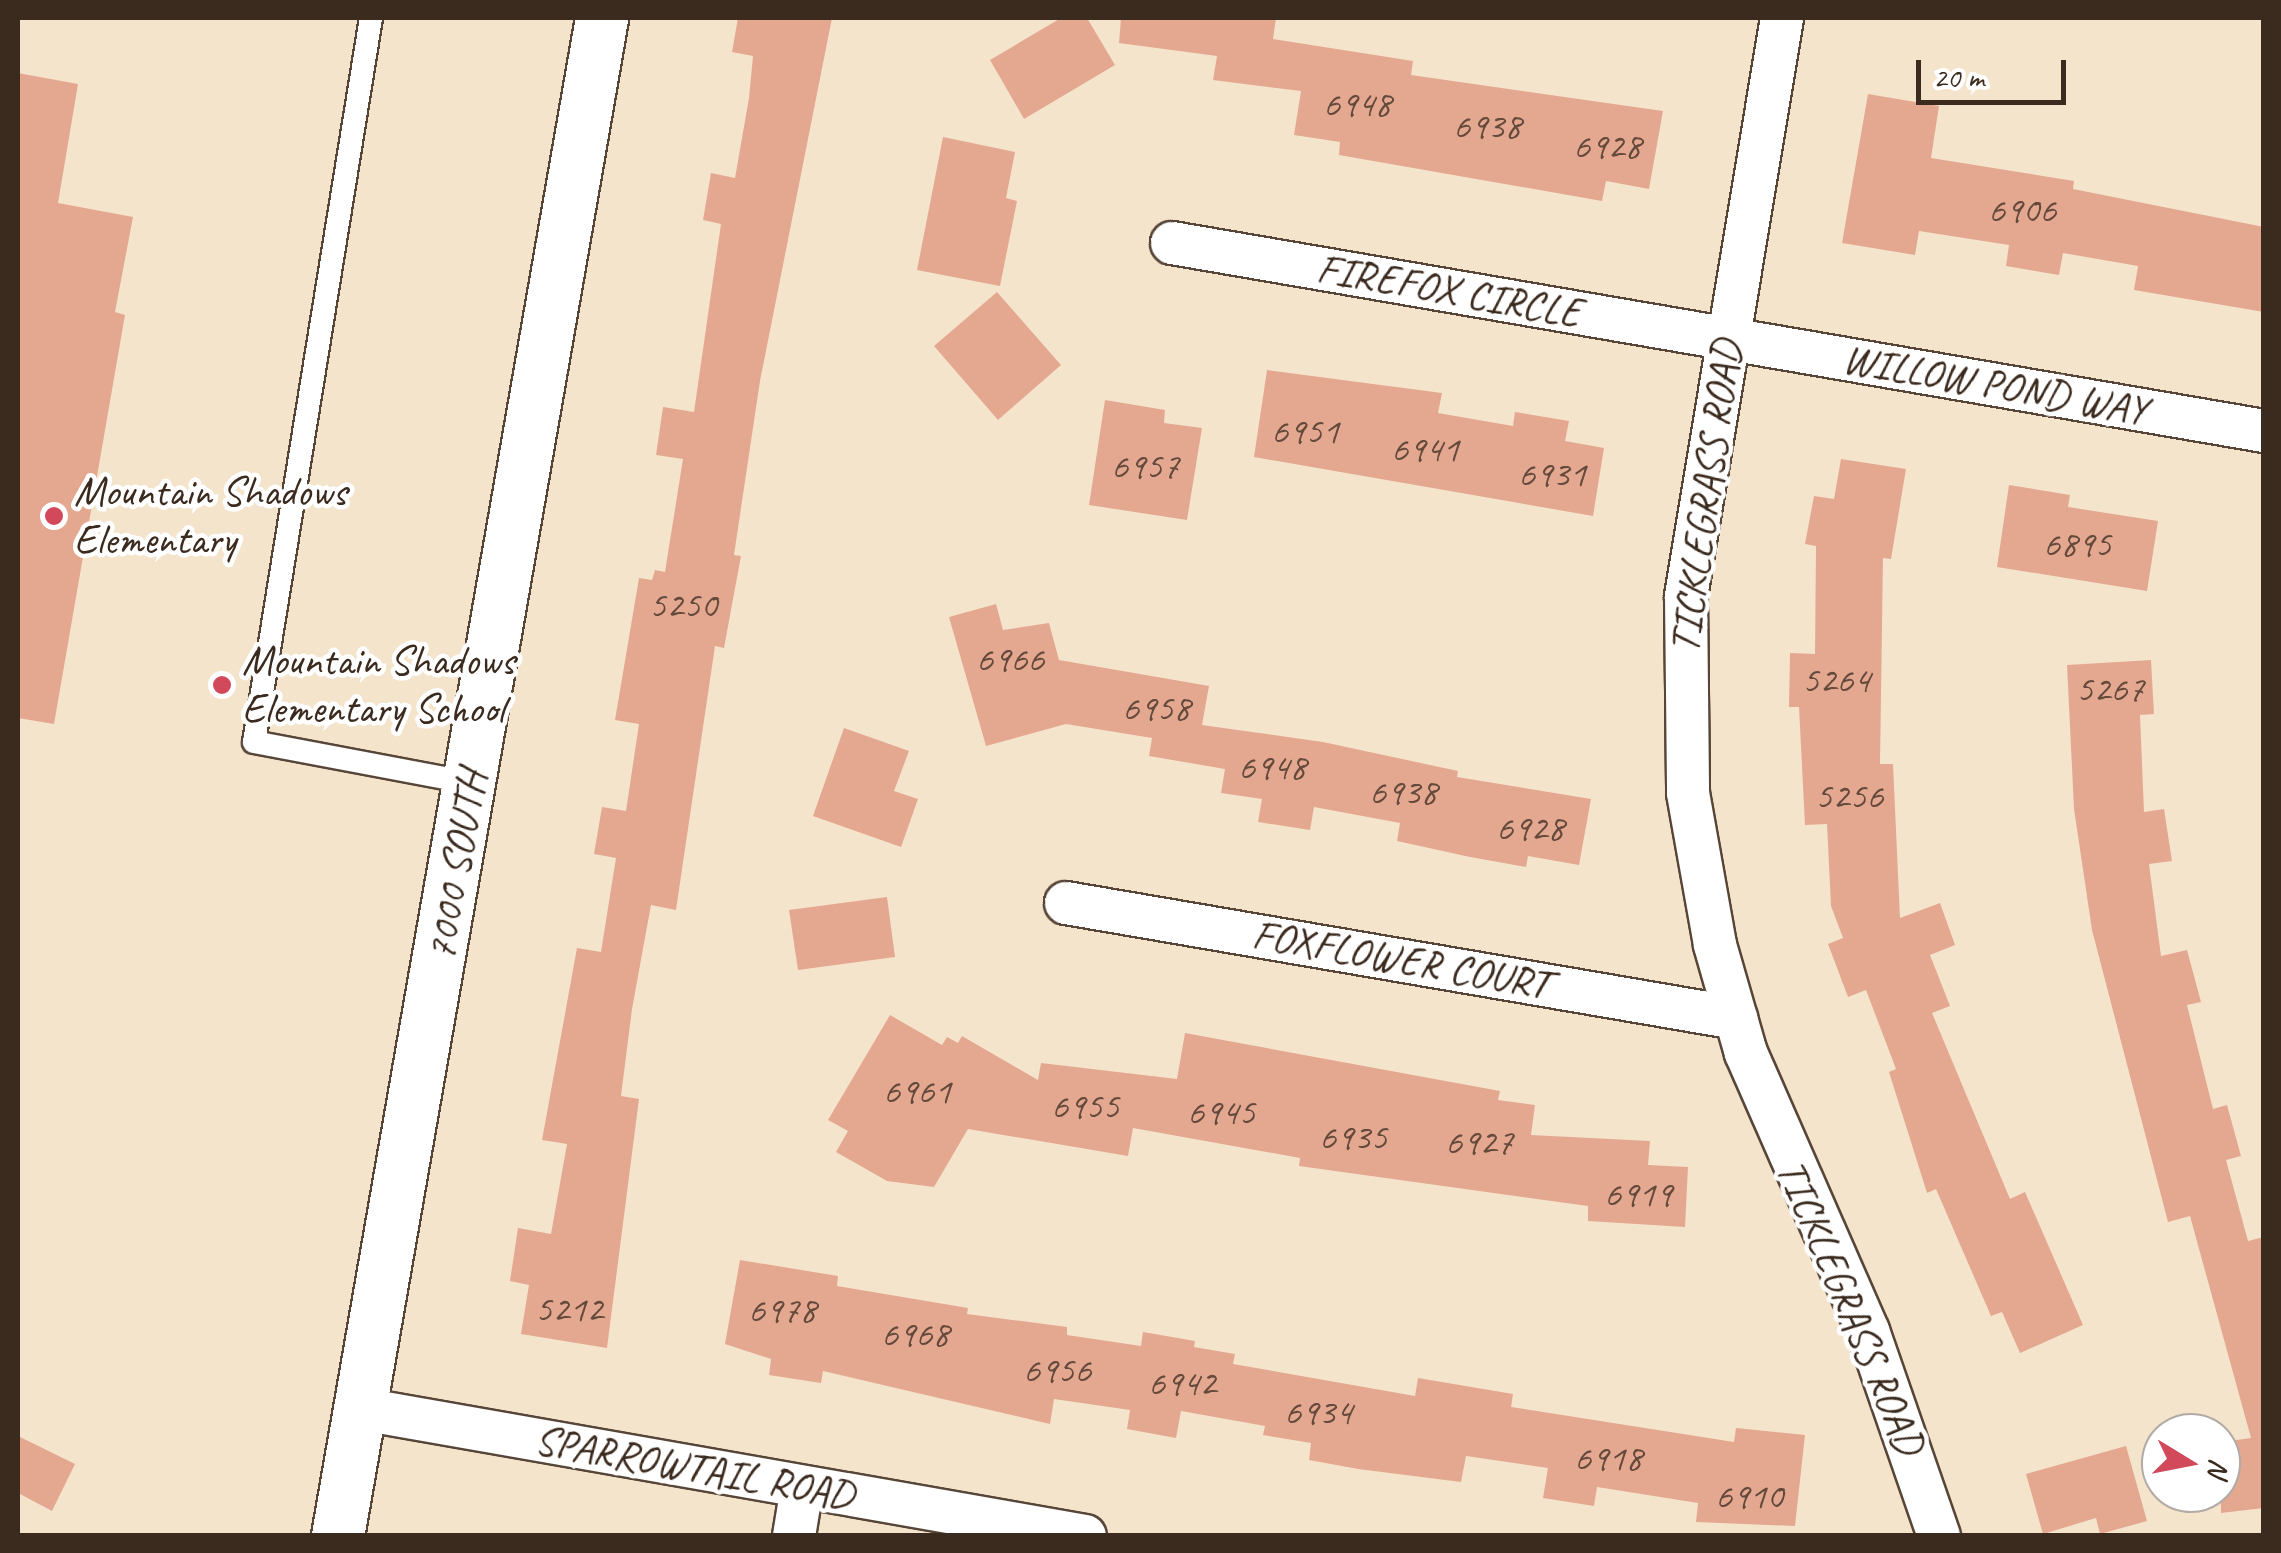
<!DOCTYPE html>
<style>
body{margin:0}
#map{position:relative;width:2281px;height:1553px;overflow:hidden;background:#f5e4cc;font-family:Caveat,sans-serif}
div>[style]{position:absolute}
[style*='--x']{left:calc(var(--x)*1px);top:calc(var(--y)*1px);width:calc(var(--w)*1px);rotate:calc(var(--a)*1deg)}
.building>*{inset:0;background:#e4a891}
.roads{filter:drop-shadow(2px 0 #574638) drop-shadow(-2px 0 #574638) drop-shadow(0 2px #574638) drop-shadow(0 -2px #574638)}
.service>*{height:22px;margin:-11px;padding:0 11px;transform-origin:11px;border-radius:11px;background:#fff}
.minor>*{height:42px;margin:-21px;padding:0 21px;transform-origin:21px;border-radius:21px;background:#fff}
.tertiary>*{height:52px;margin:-26px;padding:0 26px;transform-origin:26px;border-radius:26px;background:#fff}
.dots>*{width:28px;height:28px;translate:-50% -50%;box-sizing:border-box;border:5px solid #fff;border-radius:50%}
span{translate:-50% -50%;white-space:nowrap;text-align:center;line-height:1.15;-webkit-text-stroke:9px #fff;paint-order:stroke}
.number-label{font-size:38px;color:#654a3b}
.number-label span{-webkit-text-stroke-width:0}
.street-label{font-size:42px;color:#3b2a1e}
.poi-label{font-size:42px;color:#3b2a1e}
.left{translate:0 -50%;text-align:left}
.frame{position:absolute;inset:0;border:20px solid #3b2a1e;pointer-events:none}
.north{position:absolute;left:2141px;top:1413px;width:100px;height:100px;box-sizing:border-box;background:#fff;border:2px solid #b1aaa5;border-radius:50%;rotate:100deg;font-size:28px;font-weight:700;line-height:40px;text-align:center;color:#3b2a1e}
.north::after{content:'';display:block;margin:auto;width:35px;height:45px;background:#d1495b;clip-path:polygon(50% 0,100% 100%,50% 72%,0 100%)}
.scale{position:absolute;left:1916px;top:60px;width:150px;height:45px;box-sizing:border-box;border:5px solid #3b2a1e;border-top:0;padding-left:12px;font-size:30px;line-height:35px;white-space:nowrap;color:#3b2a1e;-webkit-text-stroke:8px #fff;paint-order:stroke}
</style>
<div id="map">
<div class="building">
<div style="clip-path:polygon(738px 18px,832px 18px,760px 381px,734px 555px,741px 556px,724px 648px,715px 646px,676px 910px,651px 905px,632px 1009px,621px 1096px,639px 1099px,607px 1348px,521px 1334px,529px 1285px,510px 1281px,518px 1228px,551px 1234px,567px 1144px,542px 1140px,577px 948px,601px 952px,616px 858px,594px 854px,602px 807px,626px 811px,639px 724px,615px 720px,639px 578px,652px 580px,655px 570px,665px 572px,683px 459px,656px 455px,663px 407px,694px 412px,721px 224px,703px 220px,711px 173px,735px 178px,749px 98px,753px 56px,732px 52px)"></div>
<div style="clip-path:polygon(1061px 18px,1087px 18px,1115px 65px,1024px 119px,990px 60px)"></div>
<div style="clip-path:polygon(1121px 18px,1276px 18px,1273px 39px,1413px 61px,1411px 75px,1663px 111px,1649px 189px,1606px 181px,1602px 201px,1339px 155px,1340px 142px,1294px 135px,1301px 91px,1213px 80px,1217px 56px,1119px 43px)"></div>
<div style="clip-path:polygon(18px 73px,78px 84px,58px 203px,133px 217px,115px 312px,125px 315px,54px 724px,18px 718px)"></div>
<div style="clip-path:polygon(1868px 94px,1939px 106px,1931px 158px,2074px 181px,2073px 189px,2264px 227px,2264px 312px,2134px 290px,2138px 266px,2063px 253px,2059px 275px,2006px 266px,2009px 245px,1919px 231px,1915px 255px,1842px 243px)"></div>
<div style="clip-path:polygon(943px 137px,1015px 152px,1006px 198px,1017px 201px,1000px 286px,917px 270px)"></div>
<div style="clip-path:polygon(997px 292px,1061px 365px,998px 420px,934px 346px)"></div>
<div style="clip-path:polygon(1267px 370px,1442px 393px,1438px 413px,1513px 426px,1515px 412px,1569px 421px,1565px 441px,1604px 448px,1593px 516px,1254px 457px)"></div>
<div style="clip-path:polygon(1105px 400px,1165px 410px,1164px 423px,1202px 428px,1187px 520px,1089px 505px)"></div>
<div style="clip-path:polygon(1841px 459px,1906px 469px,1891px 559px,1883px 558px,1880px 764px,1893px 764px,1900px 918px,1940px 903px,1955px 945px,1930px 955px,1950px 1006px,1932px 1013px,2010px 1199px,2025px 1192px,2083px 1325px,2020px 1353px,2002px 1312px,1991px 1316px,1936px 1189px,1927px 1193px,1889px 1072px,1896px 1069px,1866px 990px,1848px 997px,1828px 944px,1843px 938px,1831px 906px,1827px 824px,1805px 825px,1799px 707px,1789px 707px,1790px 653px,1815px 654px,1816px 546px,1805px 544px,1814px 496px,1834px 499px)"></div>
<div style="clip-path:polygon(2009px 485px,2070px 495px,2068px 507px,2158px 521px,2147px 591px,1997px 567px)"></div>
<div style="clip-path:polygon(996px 604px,1003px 630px,1049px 623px,1059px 660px,1209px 686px,1202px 725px,1323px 742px,1458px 771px,1457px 777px,1591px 799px,1579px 865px,1528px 856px,1526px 867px,1470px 857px,1397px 841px,1400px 823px,1314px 807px,1310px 830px,1258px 822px,1262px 799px,1221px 793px,1225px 769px,1149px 756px,1152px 738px,1066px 724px,986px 746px,949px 617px)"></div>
<div style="clip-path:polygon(2151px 660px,2154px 714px,2140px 715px,2144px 812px,2164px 809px,2172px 861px,2149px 864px,2161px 956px,2187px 950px,2201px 1002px,2187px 1005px,2213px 1109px,2227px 1105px,2241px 1156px,2226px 1160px,2248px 1241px,2264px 1237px,2264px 1508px,2221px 1513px,2221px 1442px,2251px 1438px,2190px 1216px,2168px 1222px,2092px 930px,2074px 809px,2067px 665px)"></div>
<div style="clip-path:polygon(844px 728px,909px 751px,894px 791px,918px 799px,901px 847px,813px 816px)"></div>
<div style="clip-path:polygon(887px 897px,895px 957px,798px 970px,789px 910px)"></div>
<div style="clip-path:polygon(890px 1015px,942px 1045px,947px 1037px,958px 1043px,962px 1036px,1038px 1080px,1041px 1063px,1177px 1079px,1185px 1033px,1500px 1091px,1498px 1100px,1535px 1105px,1531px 1135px,1650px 1141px,1648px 1165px,1688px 1167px,1685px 1227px,1588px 1221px,1588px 1206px,1299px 1166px,1300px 1158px,1133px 1128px,1128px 1156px,968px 1129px,934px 1187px,887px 1181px,836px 1152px,848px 1131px,828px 1120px)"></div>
<div style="clip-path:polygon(740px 1260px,838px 1276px,837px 1286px,968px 1308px,967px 1314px,1067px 1327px,1067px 1335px,1141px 1346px,1143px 1332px,1195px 1341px,1194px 1347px,1235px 1354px,1233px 1364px,1415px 1396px,1418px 1378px,1513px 1394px,1511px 1407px,1734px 1442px,1736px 1428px,1805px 1435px,1795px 1526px,1696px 1522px,1698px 1503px,1597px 1487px,1594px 1506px,1543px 1498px,1548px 1468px,1466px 1456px,1461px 1482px,1358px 1469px,1309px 1460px,1311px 1443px,1263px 1435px,1265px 1426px,1181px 1411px,1176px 1438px,1127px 1429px,1130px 1410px,1054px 1399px,1050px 1424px,823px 1371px,821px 1383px,769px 1375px,771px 1359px,725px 1344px)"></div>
<div style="clip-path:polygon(18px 1436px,75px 1464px,52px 1511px,18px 1493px)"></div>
<div style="clip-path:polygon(2126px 1446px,2147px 1521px,2100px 1534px,2096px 1518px,2043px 1534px,2026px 1474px)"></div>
</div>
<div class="roads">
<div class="service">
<div style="--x:371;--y:18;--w:733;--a:99.18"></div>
<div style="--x:254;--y:742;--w:222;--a:10.7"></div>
</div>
<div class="minor">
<div style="--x:1782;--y:18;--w:586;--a:99.43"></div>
<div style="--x:1686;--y:596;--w:197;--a:89.4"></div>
<div style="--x:1688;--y:793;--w:154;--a:79.9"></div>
<div style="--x:1715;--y:945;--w:112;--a:74"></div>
<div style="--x:1746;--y:1053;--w:304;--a:66.3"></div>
<div style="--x:1868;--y:1331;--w:217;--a:70.9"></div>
<div style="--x:1172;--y:243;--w:1108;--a:9.77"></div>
<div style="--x:1066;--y:903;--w:680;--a:9.74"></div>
<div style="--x:362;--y:1409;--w:734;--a:9.96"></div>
<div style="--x:794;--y:1536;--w:50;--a:-80.7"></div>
</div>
<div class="tertiary">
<div style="--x:338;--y:1536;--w:1541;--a:-80.13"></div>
</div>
</div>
<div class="dots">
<div style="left:54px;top:516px;background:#d1495b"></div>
<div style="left:222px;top:685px;background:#d1495b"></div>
</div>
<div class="number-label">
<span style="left:1357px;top:104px">6948</span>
<span style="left:1487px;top:126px">6938</span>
<span style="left:1607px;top:146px">6928</span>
<span style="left:2022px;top:210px">6906</span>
<span style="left:1305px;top:431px">6951</span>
<span style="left:1425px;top:449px">6941</span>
<span style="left:1145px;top:466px">6957</span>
<span style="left:1552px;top:474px">6931</span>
<span style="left:2077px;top:544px">6895</span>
<span style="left:683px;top:605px">5250</span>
<span style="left:1010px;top:659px">6966</span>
<span style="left:1836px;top:680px">5264</span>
<span style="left:2110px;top:689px">5267</span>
<span style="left:1156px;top:708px">6958</span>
<span style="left:1272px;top:767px">6948</span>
<span style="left:1403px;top:792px">6938</span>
<span style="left:1849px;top:796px">5256</span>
<span style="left:1530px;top:828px">6928</span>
<span style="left:917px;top:1091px">6961</span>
<span style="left:1085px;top:1106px">6955</span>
<span style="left:1221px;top:1112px">6945</span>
<span style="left:1353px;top:1137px">6935</span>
<span style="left:1479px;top:1142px">6927</span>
<span style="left:1638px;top:1194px">6919</span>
<span style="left:569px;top:1309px">5212</span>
<span style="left:782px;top:1310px">6978</span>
<span style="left:915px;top:1334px">6968</span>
<span style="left:1057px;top:1370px">6956</span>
<span style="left:1182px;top:1383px">6942</span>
<span style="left:1318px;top:1412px">6934</span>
<span style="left:1608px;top:1458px">6918</span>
<span style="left:1749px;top:1496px">6910</span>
</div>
<div class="street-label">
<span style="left:1449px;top:291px;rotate:10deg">FIREFOX CIRCLE</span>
<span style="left:1995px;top:385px;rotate:10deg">WILLOW POND WAY</span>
<span style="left:1706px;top:497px;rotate:-82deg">TICKLEGRASS ROAD</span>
<span style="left:457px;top:866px;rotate:-80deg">7000 SOUTH</span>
<span style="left:1401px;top:960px;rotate:10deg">FOXFLOWER COURT</span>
<span style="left:1850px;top:1307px;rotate:67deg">TICKLEGRASS ROAD</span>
<span style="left:694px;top:1468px;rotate:10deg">SPARROWTAIL ROAD</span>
</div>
<div class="poi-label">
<span class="left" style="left:74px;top:516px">Mountain Shadows<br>Elementary</span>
<span class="left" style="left:242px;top:685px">Mountain Shadows<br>Elementary School</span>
</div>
<div class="frame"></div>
<div class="north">N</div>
<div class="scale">20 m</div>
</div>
